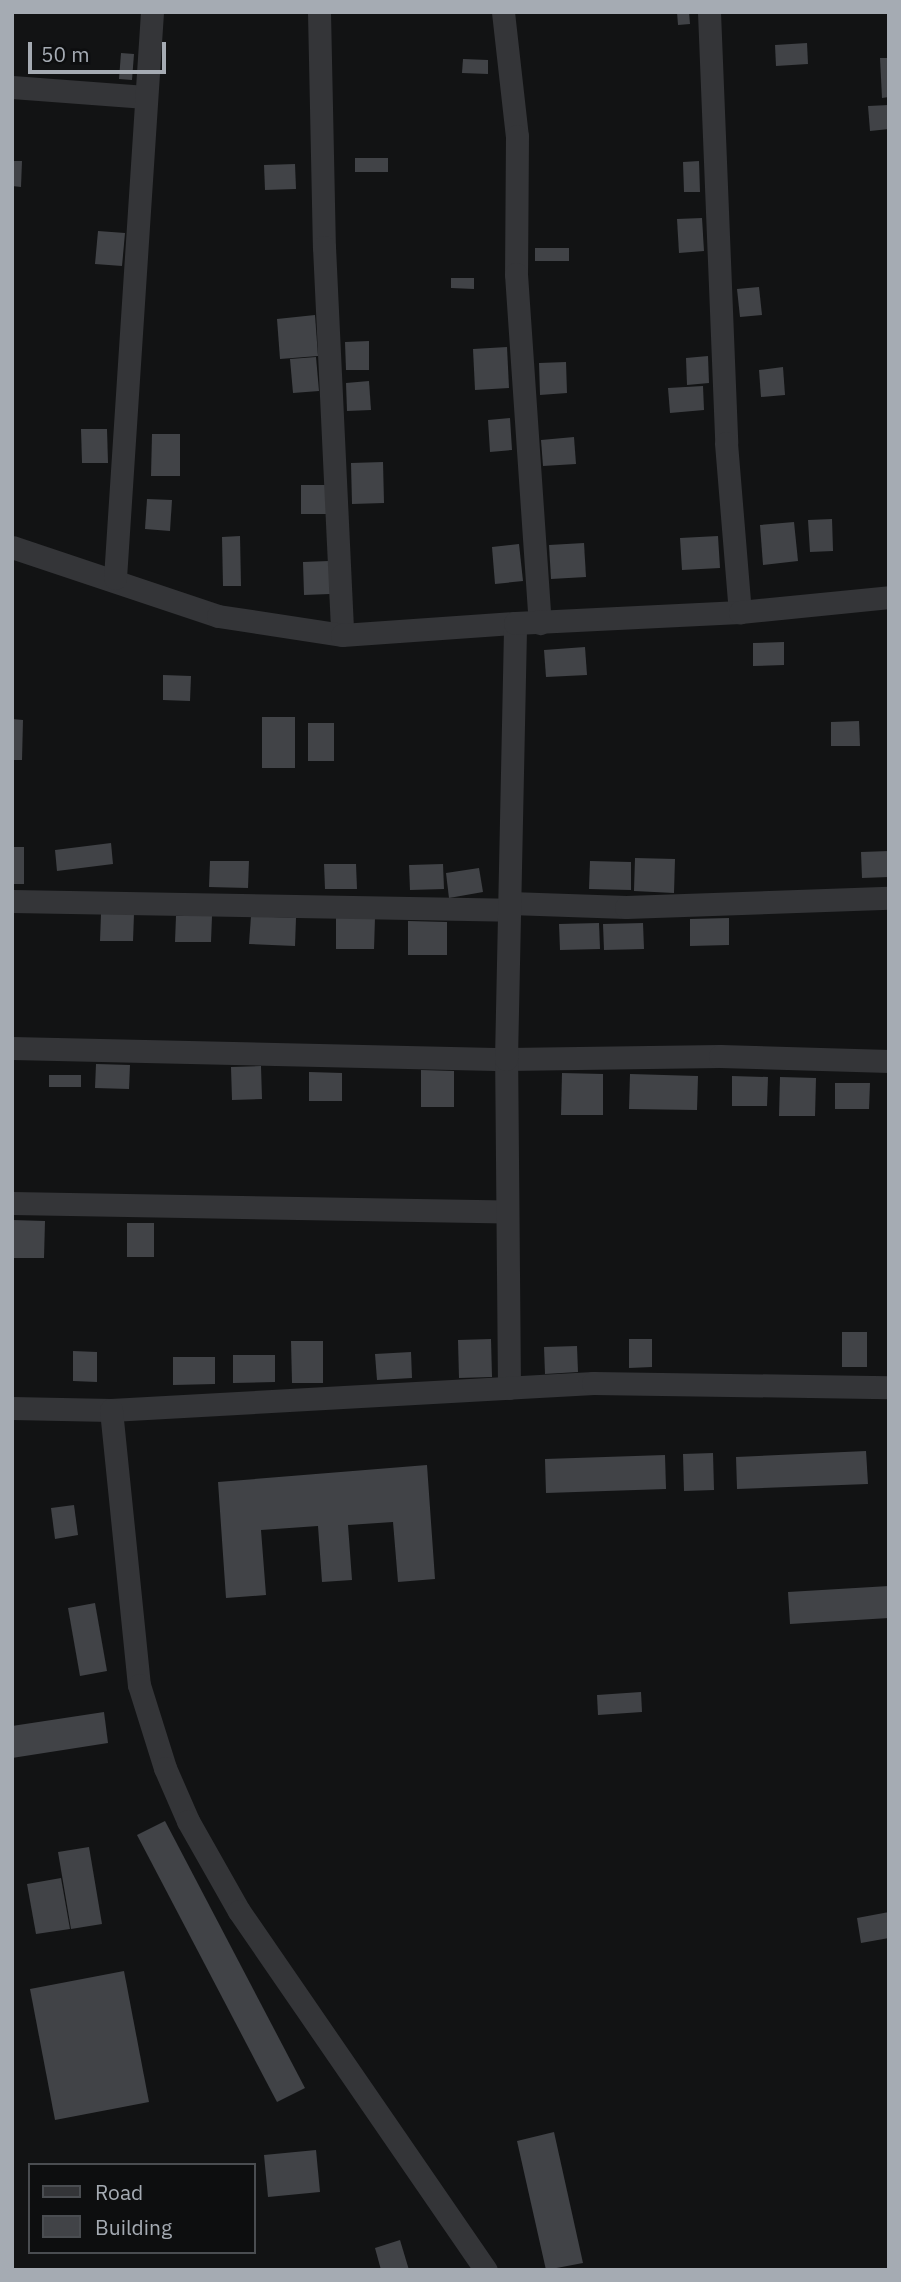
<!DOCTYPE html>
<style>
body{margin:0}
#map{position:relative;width:901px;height:2282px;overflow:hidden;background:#121314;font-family:"IBM Plex Sans",sans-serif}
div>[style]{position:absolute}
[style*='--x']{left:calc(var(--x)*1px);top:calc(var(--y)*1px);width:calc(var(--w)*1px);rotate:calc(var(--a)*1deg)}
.building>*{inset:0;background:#414347}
.street>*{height:23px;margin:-11.5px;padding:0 11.5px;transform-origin:11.5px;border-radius:11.5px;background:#343538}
span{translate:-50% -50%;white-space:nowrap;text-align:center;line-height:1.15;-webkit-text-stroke:6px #0d0e0f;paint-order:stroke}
.frame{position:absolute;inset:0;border:14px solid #a5abb3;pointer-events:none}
.legend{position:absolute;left:28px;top:2163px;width:228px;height:91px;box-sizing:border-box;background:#0d0e0f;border:2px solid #4a4d51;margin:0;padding:9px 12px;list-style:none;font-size:21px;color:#a5abb3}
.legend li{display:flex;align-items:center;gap:14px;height:35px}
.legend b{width:35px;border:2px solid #4a4d51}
.scale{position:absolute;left:28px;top:42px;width:138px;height:32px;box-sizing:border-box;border:4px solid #a5abb3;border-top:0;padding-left:9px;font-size:21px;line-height:24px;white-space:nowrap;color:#a5abb3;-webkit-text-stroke:5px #0d0e0f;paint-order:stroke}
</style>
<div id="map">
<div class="building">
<div style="clip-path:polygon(677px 12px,689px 12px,690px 24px,678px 25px)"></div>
<div style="clip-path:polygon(807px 43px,808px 64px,776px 66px,775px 45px)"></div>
<div style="clip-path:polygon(121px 53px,134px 54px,132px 80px,119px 79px)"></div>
<div style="clip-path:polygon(880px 58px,889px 58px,889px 97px,882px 98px)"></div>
<div style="clip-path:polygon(463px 59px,488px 60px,488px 74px,462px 73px)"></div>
<div style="clip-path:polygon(889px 105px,889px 129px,870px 131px,868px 106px)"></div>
<div style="clip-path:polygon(355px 158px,388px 158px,388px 172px,355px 172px)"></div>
<div style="clip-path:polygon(12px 161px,22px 161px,21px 187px,12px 186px)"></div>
<div style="clip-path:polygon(699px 161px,700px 192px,684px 192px,683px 162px)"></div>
<div style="clip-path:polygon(295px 164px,296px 189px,265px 190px,264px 165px)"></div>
<div style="clip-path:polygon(702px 218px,704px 251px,679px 253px,677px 219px)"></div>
<div style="clip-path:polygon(98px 231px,125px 233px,122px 266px,95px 264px)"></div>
<div style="clip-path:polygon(535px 248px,569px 248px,569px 261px,535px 261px)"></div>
<div style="clip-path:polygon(451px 278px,474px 278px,474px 289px,451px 288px)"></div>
<div style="clip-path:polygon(759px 287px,762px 315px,740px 317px,737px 289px)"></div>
<div style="clip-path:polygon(315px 315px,318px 356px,280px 359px,277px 319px)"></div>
<div style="clip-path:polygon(369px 341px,369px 370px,346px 370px,345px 342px)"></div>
<div style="clip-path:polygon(507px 347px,509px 388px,475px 390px,473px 349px)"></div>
<div style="clip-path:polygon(708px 356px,709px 383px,687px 385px,686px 358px)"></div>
<div style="clip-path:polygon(316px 357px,319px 391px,293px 393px,290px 359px)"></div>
<div style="clip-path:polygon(566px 362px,567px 393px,540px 395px,539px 363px)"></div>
<div style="clip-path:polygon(783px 367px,785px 395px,761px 397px,759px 370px)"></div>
<div style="clip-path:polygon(369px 381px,371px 410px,347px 411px,346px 383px)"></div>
<div style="clip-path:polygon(703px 386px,704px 410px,670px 413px,668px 388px)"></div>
<div style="clip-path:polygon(510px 418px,512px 450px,490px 452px,488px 420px)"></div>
<div style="clip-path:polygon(81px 429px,107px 429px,108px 463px,82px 463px)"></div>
<div style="clip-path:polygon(152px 434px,180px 434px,180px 476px,151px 476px)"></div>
<div style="clip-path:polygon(574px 437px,576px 464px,543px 466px,541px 440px)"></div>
<div style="clip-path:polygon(383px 462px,384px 503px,352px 504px,351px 463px)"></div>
<div style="clip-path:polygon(301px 485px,326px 485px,326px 514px,301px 514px)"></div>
<div style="clip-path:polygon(147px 499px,172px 500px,170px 531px,145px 529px)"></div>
<div style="clip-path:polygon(832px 519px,833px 551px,810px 552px,808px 520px)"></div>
<div style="clip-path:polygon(794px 522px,798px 561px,763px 565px,760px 525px)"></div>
<div style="clip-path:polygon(240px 536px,241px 586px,223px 586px,222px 537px)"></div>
<div style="clip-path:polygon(718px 536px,720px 568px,682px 570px,680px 538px)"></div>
<div style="clip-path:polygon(584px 543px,586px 577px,551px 579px,549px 545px)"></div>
<div style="clip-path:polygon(519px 544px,523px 581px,495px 584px,492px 547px)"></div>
<div style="clip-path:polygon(329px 561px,330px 594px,304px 595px,303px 562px)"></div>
<div style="clip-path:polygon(784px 642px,784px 665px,753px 666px,753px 643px)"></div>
<div style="clip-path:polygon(585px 647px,587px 675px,546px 677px,544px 650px)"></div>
<div style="clip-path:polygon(163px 675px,191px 676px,190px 701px,163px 700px)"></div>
<div style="clip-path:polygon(262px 717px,295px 717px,295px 768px,262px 768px)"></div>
<div style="clip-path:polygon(12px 719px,23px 720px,22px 760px,12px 760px)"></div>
<div style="clip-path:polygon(859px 721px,860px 746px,831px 746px,831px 722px)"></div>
<div style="clip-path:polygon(308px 723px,334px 723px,334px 761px,308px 761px)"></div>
<div style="clip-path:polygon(111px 843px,113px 864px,57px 871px,55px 850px)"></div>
<div style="clip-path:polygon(12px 847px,24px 847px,24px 884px,12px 884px)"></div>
<div style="clip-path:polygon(889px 851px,889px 877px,862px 878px,861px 852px)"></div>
<div style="clip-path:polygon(635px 858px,675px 859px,674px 893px,634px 891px)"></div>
<div style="clip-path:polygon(210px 861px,249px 861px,248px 888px,209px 887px)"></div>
<div style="clip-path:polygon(590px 861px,631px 862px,631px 890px,589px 889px)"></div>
<div style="clip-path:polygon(324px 864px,356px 864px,357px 889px,325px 889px)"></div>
<div style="clip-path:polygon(443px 864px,444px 889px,410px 890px,409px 865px)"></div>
<div style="clip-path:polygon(479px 868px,483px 892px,449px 898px,446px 873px)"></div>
<div style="clip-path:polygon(101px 914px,134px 914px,133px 941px,100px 941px)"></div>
<div style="clip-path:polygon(176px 916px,212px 916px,211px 942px,175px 942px)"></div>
<div style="clip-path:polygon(251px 916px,296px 918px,295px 946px,249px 944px)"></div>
<div style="clip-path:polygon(336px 917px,375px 917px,374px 949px,336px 949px)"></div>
<div style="clip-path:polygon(729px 918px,729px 945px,690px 946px,690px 919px)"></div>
<div style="clip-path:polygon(408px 921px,447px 922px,447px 955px,408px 955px)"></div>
<div style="clip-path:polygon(599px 923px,600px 949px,560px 950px,559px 924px)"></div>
<div style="clip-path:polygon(643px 923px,644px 949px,604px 950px,603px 924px)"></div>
<div style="clip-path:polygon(96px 1064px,130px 1065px,129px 1089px,95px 1088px)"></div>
<div style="clip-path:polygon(261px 1066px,262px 1099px,232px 1100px,231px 1067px)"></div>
<div style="clip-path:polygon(421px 1070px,454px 1071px,454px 1107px,421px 1107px)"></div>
<div style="clip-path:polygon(309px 1072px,342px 1073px,342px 1101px,309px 1101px)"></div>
<div style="clip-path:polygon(562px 1073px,603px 1074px,603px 1115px,561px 1115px)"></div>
<div style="clip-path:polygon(630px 1074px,698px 1076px,697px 1110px,629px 1109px)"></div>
<div style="clip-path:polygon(49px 1075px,81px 1075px,81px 1087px,49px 1087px)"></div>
<div style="clip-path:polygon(732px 1076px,768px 1077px,767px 1106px,732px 1106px)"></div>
<div style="clip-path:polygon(780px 1077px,816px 1078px,815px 1116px,779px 1116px)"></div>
<div style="clip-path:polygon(835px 1083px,870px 1083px,869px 1109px,835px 1109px)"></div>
<div style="clip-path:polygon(12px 1220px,45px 1221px,44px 1258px,12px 1258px)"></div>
<div style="clip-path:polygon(127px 1223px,154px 1223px,154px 1257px,127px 1257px)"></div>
<div style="clip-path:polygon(842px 1332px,867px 1332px,867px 1367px,842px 1367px)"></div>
<div style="clip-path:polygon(491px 1339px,492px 1377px,459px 1378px,458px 1340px)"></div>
<div style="clip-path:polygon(629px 1339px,652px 1339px,652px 1367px,629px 1368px)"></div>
<div style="clip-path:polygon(291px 1341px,323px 1341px,323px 1383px,292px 1383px)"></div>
<div style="clip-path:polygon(577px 1346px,578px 1372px,545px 1374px,544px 1347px)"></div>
<div style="clip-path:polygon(73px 1351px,97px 1352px,97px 1382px,73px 1381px)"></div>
<div style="clip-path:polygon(411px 1352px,412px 1378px,377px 1380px,375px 1354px)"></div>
<div style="clip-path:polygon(233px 1355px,275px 1355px,275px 1382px,233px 1383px)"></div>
<div style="clip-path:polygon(173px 1357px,215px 1357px,215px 1384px,173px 1385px)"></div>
<div style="clip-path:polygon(866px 1451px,868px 1484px,737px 1489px,736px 1457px)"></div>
<div style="clip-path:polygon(713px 1453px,714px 1490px,684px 1491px,683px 1454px)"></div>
<div style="clip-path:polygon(665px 1455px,666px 1489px,546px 1493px,545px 1459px)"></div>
<div style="clip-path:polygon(427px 1465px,435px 1579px,398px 1582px,393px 1522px,348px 1525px,352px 1580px,322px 1582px,318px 1526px,261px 1530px,266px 1595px,226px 1598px,218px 1482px)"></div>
<div style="clip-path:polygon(74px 1505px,78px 1535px,55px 1539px,51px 1508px)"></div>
<div style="clip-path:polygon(889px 1586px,889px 1618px,790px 1624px,788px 1592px)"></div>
<div style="clip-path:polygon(95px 1603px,107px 1671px,80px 1676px,68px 1608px)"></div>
<div style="clip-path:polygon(641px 1692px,642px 1712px,598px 1715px,597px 1695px)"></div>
<div style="clip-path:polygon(104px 1712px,108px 1743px,12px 1758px,12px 1726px)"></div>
<div style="clip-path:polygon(165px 1821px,305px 2088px,277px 2102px,137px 1835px)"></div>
<div style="clip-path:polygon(89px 1847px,102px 1924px,71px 1929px,58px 1852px)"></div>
<div style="clip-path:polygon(61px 1878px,70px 1929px,36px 1934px,27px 1884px)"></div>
<div style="clip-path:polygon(889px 1912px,889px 1938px,861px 1943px,857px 1918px)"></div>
<div style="clip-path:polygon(124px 1971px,149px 2102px,55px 2120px,30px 1989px)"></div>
<div style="clip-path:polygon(554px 2132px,583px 2263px,546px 2270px,517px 2141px)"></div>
<div style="clip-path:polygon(316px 2150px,320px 2192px,268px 2197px,264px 2155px)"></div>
<div style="clip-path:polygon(400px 2240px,409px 2270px,381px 2270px,375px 2248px)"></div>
</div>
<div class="street">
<div style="--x:319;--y:12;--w:235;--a:88.8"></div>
<div style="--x:324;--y:247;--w:388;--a:87.3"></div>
<div style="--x:503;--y:12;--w:125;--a:83.6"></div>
<div style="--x:517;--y:136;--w:138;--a:90.4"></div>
<div style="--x:516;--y:274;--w:350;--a:86.1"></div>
<div style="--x:709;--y:12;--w:431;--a:87.7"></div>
<div style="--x:726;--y:443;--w:170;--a:85.3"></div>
<div style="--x:12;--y:87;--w:134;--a:4.3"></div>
<div style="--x:12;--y:547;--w:217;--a:18.5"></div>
<div style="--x:218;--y:616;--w:125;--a:8.7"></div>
<div style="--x:342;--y:635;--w:173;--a:-4"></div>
<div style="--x:115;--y:578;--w:567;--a:-86.26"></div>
<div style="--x:12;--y:901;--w:498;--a:1"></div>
<div style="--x:510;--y:903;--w:116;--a:2"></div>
<div style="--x:626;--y:907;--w:263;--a:-2"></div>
<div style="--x:12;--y:1048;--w:494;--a:1.3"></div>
<div style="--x:506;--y:1059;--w:214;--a:-0.8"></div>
<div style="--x:720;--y:1056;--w:169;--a:1.7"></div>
<div style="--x:12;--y:1203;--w:494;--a:1"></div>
<div style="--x:509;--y:1388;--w:329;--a:-90.5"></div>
<div style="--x:506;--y:1059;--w:436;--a:-88.8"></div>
<div style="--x:515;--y:623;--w:225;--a:-2.8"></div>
<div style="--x:740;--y:612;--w:150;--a:-5.7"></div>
<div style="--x:12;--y:1408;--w:99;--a:1.2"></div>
<div style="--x:111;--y:1410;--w:483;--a:-3.2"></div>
<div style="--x:593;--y:1383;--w:296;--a:0.8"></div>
<div style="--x:111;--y:1410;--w:276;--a:84.2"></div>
<div style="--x:139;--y:1685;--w:87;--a:72.6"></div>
<div style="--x:165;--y:1768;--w:58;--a:66.5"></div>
<div style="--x:188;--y:1821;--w:103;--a:60.5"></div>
<div style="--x:239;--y:1911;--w:436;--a:55.5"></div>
</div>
<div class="frame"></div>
<ul class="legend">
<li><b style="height:9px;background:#343538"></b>Road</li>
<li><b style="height:19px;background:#414347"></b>Building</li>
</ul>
<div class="scale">50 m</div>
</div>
